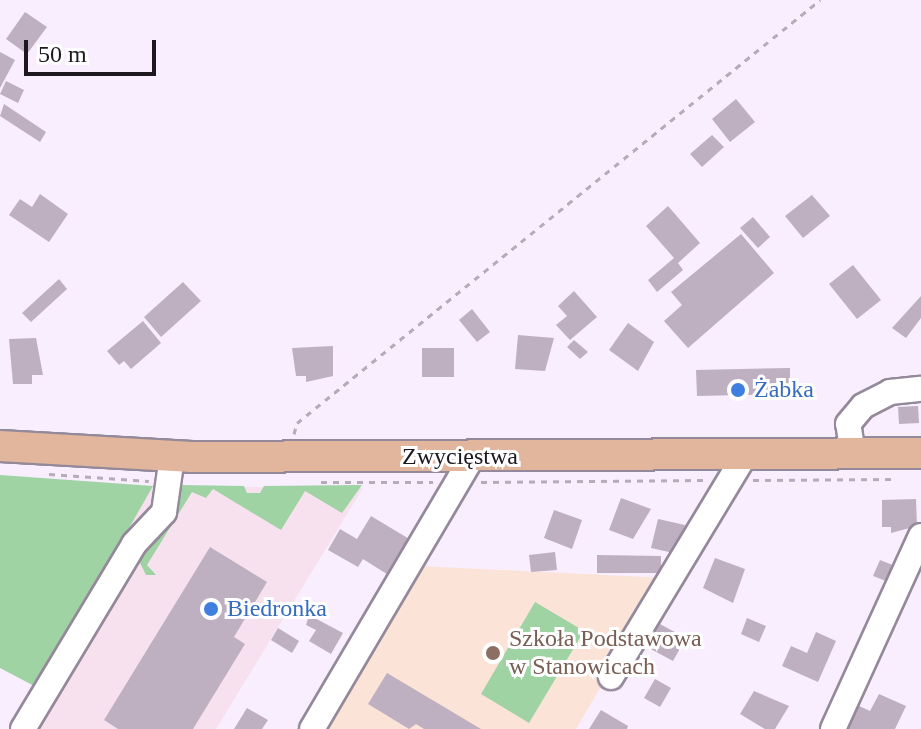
<!DOCTYPE html>
<meta charset="utf-8">
<style>
body{margin:0}
#map{position:relative;width:921px;height:729px;overflow:hidden;background:#f8eefd;font-family:Georgia,serif}
div>[style]{position:absolute}
[style*='--x']{left:calc(var(--x)*1px);top:calc(var(--y)*1px);width:calc(var(--w)*1px);rotate:calc(var(--a)*1deg)}
.commercial>*{inset:0;background:#f7e1ee}
.education>*{inset:0;background:#fbe3d8}
.green>*{inset:0;background:#9fd3a4}
.building>*{inset:0;background:#beb0c1}
.path>*{height:3px;margin-top:-1.5px;transform-origin:0;background:repeating-linear-gradient(90deg,#b4acb8 0 6px,transparent 0 12px)}
.roads{filter:drop-shadow(2px 0 #94899a) drop-shadow(-2px 0 #94899a) drop-shadow(0 2px #94899a) drop-shadow(0 -2px #94899a)}
.minor>*{height:24px;margin:-12px;padding:0 12px;transform-origin:12px;border-radius:12px;background:#fff}
.major>*{height:30px;margin:-15px;padding:0 15px;transform-origin:15px;border-radius:15px;background:#e1b69d}
.dots>*{width:22px;height:22px;translate:-50% -50%;box-sizing:border-box;border:4px solid #fff;border-radius:50%}
span{translate:-50% -50%;white-space:nowrap;text-align:center;line-height:1.15;-webkit-text-stroke:6px #fff;paint-order:stroke}
.shop-label{font-size:24px;color:#366cbe}
.left{translate:0 -50%;text-align:left}
.street-label{font-size:24px;color:#1c181e}
.education-label{font-size:24px;color:#785e54}
.scale{position:absolute;left:24px;top:40px;width:132px;height:36px;box-sizing:border-box;border:4px solid #1c181e;border-top:0;padding-left:10px;font-size:24px;line-height:28px;white-space:nowrap;color:#1c181e;-webkit-text-stroke:6px #fff;paint-order:stroke}
</style>
<div id="map">
<div class="commercial">
<div style="clip-path:polygon(153px 486px,363px 488px,216px 729px,13px 729px)"></div>
</div>
<div class="education">
<div style="clip-path:polygon(419px 566px,665px 578px,576px 729px,319px 729px)"></div>
</div>
<div class="green">
<div style="clip-path:polygon(0 475px,153px 486px,38px 688px,0 668px)"></div>
<div style="clip-path:polygon(180px 485px,244px 486px,247px 493px,260px 493px,264px 486px,362px 485px,342px 513px,305px 491px,281px 530px,213px 489px,206px 498px,192px 492px,147px 565px,156px 575px,146px 575px,138px 559px)"></div>
<div style="clip-path:polygon(535px 602px,584px 631px,529px 723px,481px 694px)"></div>
</div>
<div class="building">
<div style="clip-path:polygon(25px 12px,47px 27px,27px 54px,6px 39px)"></div>
<div style="clip-path:polygon(0 52px,15px 60px,0 88px)"></div>
<div style="clip-path:polygon(6px 81px,24px 90px,18px 103px,0 94px)"></div>
<div style="clip-path:polygon(736px 99px,755px 122px,730px 142px,712px 119px)"></div>
<div style="clip-path:polygon(4px 104px,46px 132px,40px 142px,0 116px)"></div>
<div style="clip-path:polygon(712px 135px,724px 147px,702px 167px,690px 154px)"></div>
<div style="clip-path:polygon(40px 194px,68px 214px,49px 242px,9px 215px,20px 199px,32px 207px)"></div>
<div style="clip-path:polygon(812px 195px,830px 216px,803px 238px,785px 216px)"></div>
<div style="clip-path:polygon(668px 206px,700px 243px,678px 263px,683px 270px,657px 292px,648px 280px,674px 258px,646px 226px)"></div>
<div style="clip-path:polygon(753px 217px,770px 237px,758px 248px,740px 228px)"></div>
<div style="clip-path:polygon(741px 234px,774px 273px,688px 348px,664px 321px,682px 305px,671px 292px)"></div>
<div style="clip-path:polygon(853px 265px,881px 300px,857px 319px,829px 284px)"></div>
<div style="clip-path:polygon(59px 279px,67px 289px,31px 322px,22px 313px)"></div>
<div style="clip-path:polygon(183px 282px,201px 301px,161px 337px,144px 317px)"></div>
<div style="clip-path:polygon(574px 291px,597px 317px,570px 340px,556px 325px,567px 316px,558px 306px)"></div>
<div style="clip-path:polygon(921px 296px,921px 318px,906px 338px,892px 328px)"></div>
<div style="clip-path:polygon(472px 309px,490px 332px,477px 342px,459px 320px)"></div>
<div style="clip-path:polygon(143px 321px,161px 343px,131px 369px,124px 361px,119px 365px,107px 351px)"></div>
<div style="clip-path:polygon(628px 323px,654px 342px,638px 371px,609px 350px)"></div>
<div style="clip-path:polygon(518px 335px,554px 338px,545px 371px,515px 369px)"></div>
<div style="clip-path:polygon(36px 338px,43px 375px,32px 375px,32px 384px,13px 384px,9px 339px)"></div>
<div style="clip-path:polygon(574px 340px,588px 352px,580px 359px,567px 347px)"></div>
<div style="clip-path:polygon(333px 346px,333px 376px,306px 382px,306px 376px,296px 376px,292px 348px)"></div>
<div style="clip-path:polygon(422px 348px,454px 348px,454px 377px,422px 377px)"></div>
<div style="clip-path:polygon(790px 368px,790px 394px,697px 396px,696px 370px)"></div>
<div style="clip-path:polygon(918px 406px,919px 423px,899px 424px,898px 407px)"></div>
<div style="clip-path:polygon(621px 498px,651px 509px,633px 539px,609px 530px)"></div>
<div style="clip-path:polygon(916px 499px,917px 526px,891px 533px,891px 527px,882px 527px,882px 500px)"></div>
<div style="clip-path:polygon(554px 510px,582px 520px,572px 549px,544px 538px)"></div>
<div style="clip-path:polygon(371px 516px,411px 540px,390px 576px,363px 559px,358px 567px,328px 550px,340px 529px,357px 539px)"></div>
<div style="clip-path:polygon(658px 519px,685px 525px,678px 554px,651px 548px)"></div>
<div style="clip-path:polygon(210px 547px,267px 582px,234px 637px,245px 644px,193px 729px,118px 729px,104px 720px)"></div>
<div style="clip-path:polygon(555px 552px,557px 570px,531px 572px,529px 555px)"></div>
<div style="clip-path:polygon(597px 555px,661px 556px,661px 573px,597px 573px)"></div>
<div style="clip-path:polygon(715px 558px,745px 569px,733px 603px,703px 588px)"></div>
<div style="clip-path:polygon(880px 560px,900px 568px,894px 584px,873px 576px)"></div>
<div style="clip-path:polygon(309px 615px,343px 633px,331px 654px,309px 641px,316px 630px,306px 625px)"></div>
<div style="clip-path:polygon(747px 618px,766px 626px,759px 642px,741px 634px)"></div>
<div style="clip-path:polygon(658px 623px,686px 638px,673px 661px,645px 646px)"></div>
<div style="clip-path:polygon(278px 628px,299px 641px,292px 653px,271px 640px)"></div>
<div style="clip-path:polygon(816px 632px,836px 641px,818px 682px,782px 666px,791px 646px,807px 653px)"></div>
<div style="clip-path:polygon(387px 673px,481px 729px,424px 729px,416px 724px,409px 729px,368px 704px)"></div>
<div style="clip-path:polygon(655px 679px,671px 688px,660px 707px,644px 698px)"></div>
<div style="clip-path:polygon(754px 691px,789px 706px,775px 729px,765px 729px,740px 714px)"></div>
<div style="clip-path:polygon(879px 694px,906px 706px,895px 729px,846px 729px,857px 705px,870px 711px)"></div>
<div style="clip-path:polygon(247px 708px,268px 720px,262px 729px,234px 729px)"></div>
<div style="clip-path:polygon(601px 710px,628px 726px,627px 729px,589px 729px)"></div>
</div>
<div class="path">
<div style="--x:294;--y:434;--w:11;--a:-75"></div>
<div style="--x:297;--y:423;--w:673;--a:-38.97"></div>
<div style="--x:49;--y:474;--w:100;--a:4"></div>
<div style="--x:753;--y:480;--w:140;--a:-0.4"></div>
<div style="--x:321;--y:482;--w:112;--a:0"></div>
<div style="--x:481;--y:482;--w:224;--a:-0.5"></div>
</div>
<div class="roads">
<div class="minor">
<div style="--x:853;--y:454;--w:30;--a:-99"></div>
<div style="--x:848;--y:424;--w:23;--a:-50"></div>
<div style="--x:863;--y:406;--w:30;--a:-27"></div>
<div style="--x:890;--y:392;--w:31;--a:-6"></div>
<div style="--x:611;--y:677;--w:259;--a:-58.9"></div>
<div style="--x:23;--y:729;--w:216;--a:-59"></div>
<div style="--x:134;--y:544;--w:44;--a:-46.8"></div>
<div style="--x:164;--y:512;--w:56;--a:-81.7"></div>
<div style="--x:312;--y:729;--w:316;--a:-59.5"></div>
<div style="--x:833;--y:729;--w:212;--a:-65.5"></div>
</div>
<div class="major">
<div style="--x:0;--y:446;--w:192;--a:3.3"></div>
<div style="--x:192;--y:457;--w:729;--a:-0.31"></div>
</div>
</div>
<div class="dots">
<div style="left:738px;top:390px;background:#3f7fe0"></div>
<div style="left:211px;top:609px;background:#3f7fe0"></div>
<div style="left:493px;top:653px;background:#8d6e63"></div>
</div>
<div class="shop-label">
<span class="left" style="left:754px;top:390px">Żabka</span>
<span class="left" style="left:227px;top:609px">Biedronka</span>
</div>
<div class="street-label">
<span style="left:460px;top:457px">Zwycięstwa</span>
</div>
<div class="education-label">
<span class="left" style="left:509px;top:653px">Szkoła Podstawowa<br>w Stanowicach</span>
</div>
<div class="scale">50 m</div>
</div>
